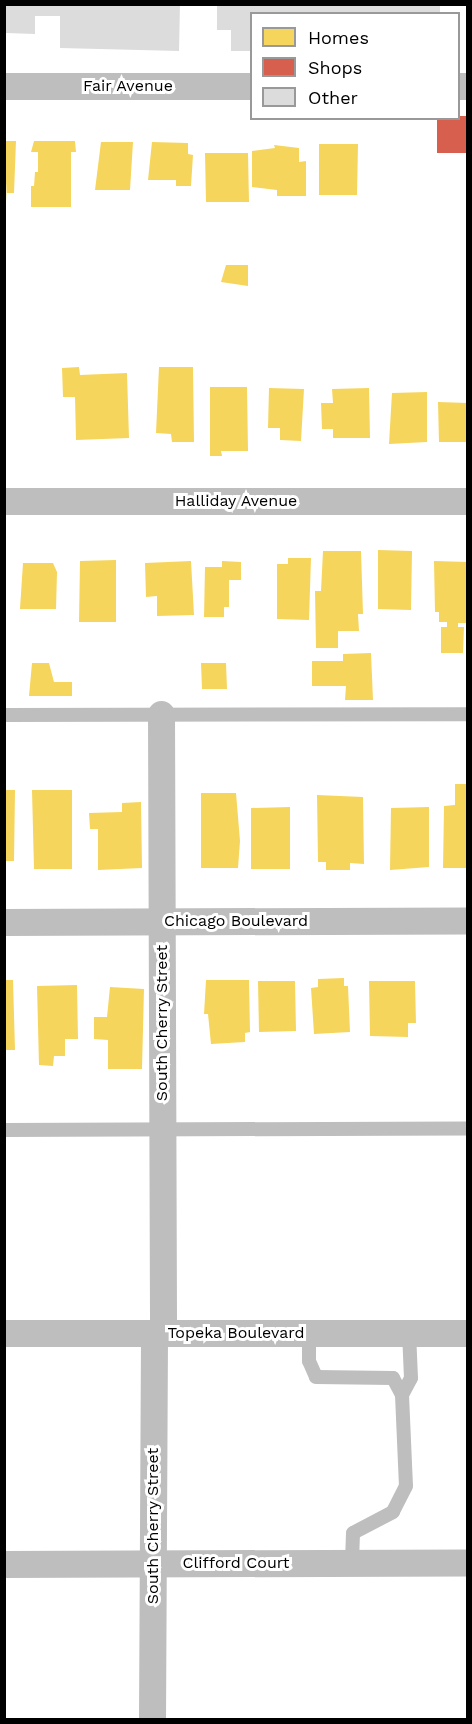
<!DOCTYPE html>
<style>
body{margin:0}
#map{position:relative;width:472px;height:1724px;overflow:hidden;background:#fff;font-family:"Work Sans",sans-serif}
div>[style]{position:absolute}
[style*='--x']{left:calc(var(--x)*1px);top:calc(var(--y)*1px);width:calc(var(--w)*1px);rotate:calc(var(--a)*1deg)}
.homes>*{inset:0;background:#f6d55c}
.shops>*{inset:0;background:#d6604d}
.building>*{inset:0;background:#dcdcdc}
.lane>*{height:14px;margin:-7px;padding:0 7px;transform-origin:7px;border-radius:7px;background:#bebebe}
.street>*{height:27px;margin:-13.5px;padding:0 13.5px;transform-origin:13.5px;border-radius:13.5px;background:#bebebe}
span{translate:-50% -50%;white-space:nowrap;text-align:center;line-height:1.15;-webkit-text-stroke:6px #fff;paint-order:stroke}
.street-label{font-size:16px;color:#000}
.frame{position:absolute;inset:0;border:6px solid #000;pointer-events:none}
.legend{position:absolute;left:250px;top:12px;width:210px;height:108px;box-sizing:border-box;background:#fff;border:2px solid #999;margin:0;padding:8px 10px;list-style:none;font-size:18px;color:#000}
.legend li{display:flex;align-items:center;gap:12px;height:30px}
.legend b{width:30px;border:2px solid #999}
</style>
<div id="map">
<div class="homes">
<div style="clip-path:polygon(4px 141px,16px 141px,14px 193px,7px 193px,7px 202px)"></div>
<div style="clip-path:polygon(34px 141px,75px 141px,76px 152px,71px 152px,71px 207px,31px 207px,31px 186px,34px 186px,35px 172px,38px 172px,38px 152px,31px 152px)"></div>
<div style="clip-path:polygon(101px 142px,133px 142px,130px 190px,95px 190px)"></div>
<div style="clip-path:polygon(152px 142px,188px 143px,188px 154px,193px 155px,191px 186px,176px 186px,176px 180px,148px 180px)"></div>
<div style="clip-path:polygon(319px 144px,358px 144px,357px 195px,319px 195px)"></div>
<div style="clip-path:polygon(274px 145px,299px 148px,299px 162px,306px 161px,306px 196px,277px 196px,277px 190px,252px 187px,252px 151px,275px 148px)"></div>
<div style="clip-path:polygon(205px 153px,248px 153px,249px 202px,206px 202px)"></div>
<div style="clip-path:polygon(226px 265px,248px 265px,248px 286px,221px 282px)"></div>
<div style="clip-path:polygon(79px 367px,80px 375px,127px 373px,129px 438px,76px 440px,75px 397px,63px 397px,62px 368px)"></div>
<div style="clip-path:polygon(159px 367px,193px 367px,194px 442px,172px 442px,171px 434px,156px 433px)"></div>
<div style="clip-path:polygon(210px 387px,247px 387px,248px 451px,221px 451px,222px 456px,210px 456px)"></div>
<div style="clip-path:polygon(269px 388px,304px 389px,301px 441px,280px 440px,280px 428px,268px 428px)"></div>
<div style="clip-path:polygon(369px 388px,370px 438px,333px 438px,333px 429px,322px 429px,321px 403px,333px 403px,332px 389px)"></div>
<div style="clip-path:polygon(427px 392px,427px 442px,389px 444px,392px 393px)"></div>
<div style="clip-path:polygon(438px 402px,468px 403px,466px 442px,439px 442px)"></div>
<div style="clip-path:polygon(378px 550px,412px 551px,411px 610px,378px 609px)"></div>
<div style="clip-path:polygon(323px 551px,361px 551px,363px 614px,358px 614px,359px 631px,338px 631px,338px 648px,316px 648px,315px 591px,321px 591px)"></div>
<div style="clip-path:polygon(288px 558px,311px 558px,309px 620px,277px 619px,277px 564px,288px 564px)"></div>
<div style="clip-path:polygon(116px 560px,116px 622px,79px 622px,80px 561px)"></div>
<div style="clip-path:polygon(191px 561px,194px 615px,157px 616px,157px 596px,146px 597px,145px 563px)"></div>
<div style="clip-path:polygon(222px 561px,241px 562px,241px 580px,229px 580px,229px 607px,224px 607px,224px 617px,204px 617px,205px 567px,222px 567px)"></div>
<div style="clip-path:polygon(434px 561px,468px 562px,468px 623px,458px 623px,458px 627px,464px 627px,463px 653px,441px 653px,441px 627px,447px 627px,447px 622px,439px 622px,439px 612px,435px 612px)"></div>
<div style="clip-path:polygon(23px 563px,53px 563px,57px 572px,56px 609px,20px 609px)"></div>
<div style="clip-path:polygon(371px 653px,373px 700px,345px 700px,346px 686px,312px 686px,312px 661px,343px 661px,343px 654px)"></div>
<div style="clip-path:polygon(32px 663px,49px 663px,54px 682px,72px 682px,72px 696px,29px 696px)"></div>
<div style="clip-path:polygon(201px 663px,226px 663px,227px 689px,202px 689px)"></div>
<div style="clip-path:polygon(455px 784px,468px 784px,468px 868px,443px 868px,444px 806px,455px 805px)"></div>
<div style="clip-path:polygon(4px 790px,15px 790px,14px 861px,4px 861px)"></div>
<div style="clip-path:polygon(32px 790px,72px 790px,72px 869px,34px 869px)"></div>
<div style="clip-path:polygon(201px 793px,236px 793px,240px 841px,238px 868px,201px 868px)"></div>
<div style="clip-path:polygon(317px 795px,363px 797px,364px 864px,350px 863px,350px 870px,326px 870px,326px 862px,318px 862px)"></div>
<div style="clip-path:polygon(141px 802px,142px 868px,98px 870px,98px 829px,90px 829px,89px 813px,122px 812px,122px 803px)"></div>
<div style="clip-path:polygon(290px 807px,290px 869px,251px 869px,251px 808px)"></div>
<div style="clip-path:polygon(429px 807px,429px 867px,390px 870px,391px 808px)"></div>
<div style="clip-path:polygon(344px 978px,344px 986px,348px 986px,350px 1032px,314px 1034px,311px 988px,318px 987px,318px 979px)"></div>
<div style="clip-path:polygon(4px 980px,13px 980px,15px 1050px,4px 1050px)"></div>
<div style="clip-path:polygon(206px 980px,249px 980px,250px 1032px,245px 1033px,245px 1042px,211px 1044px,208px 1014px,204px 1014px)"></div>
<div style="clip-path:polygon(258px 981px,295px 981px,296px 1031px,259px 1032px)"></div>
<div style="clip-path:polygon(369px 981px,415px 981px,416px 1023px,408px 1023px,408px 1037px,370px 1036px)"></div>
<div style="clip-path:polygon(77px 985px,78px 1039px,65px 1039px,65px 1056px,54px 1056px,53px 1066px,39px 1065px,37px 986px)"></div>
<div style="clip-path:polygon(110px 987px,144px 989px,142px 1069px,108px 1069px,108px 1040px,94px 1039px,94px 1017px,107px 1017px)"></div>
</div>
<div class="shops">
<div style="clip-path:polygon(458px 116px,468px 116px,468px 153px,437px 153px,437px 118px)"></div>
</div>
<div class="building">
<div style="clip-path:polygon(4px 4px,180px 4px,179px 51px,60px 48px,60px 16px,35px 16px,35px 34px,6px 33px)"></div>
<div style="clip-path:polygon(217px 4px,440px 4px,440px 14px,252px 14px,252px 51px,231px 51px,231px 30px,217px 30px)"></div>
</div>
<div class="lane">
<div style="--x:4;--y:715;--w:464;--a:-0.1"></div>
<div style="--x:4;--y:1130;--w:464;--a:-0.2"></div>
<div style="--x:309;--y:1333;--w:28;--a:90"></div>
<div style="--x:309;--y:1361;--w:17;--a:66"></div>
<div style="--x:316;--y:1377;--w:77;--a:0.7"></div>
<div style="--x:393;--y:1378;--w:19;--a:62"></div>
<div style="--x:402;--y:1395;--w:91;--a:87.5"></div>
<div style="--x:406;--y:1486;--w:29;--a:117"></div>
<div style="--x:393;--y:1512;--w:45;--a:152.3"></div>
<div style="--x:353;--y:1533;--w:30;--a:92"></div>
<div style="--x:402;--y:1395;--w:19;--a:-62"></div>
<div style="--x:411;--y:1378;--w:45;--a:-92.5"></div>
</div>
<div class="street">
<div style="--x:4;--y:86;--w:248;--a:0"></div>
<div style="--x:458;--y:86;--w:10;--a:0"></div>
<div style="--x:4;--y:501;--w:464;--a:0"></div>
<div style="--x:161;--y:714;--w:619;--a:89.81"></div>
<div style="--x:4;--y:922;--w:464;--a:-0.2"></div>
<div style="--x:4;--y:1333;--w:464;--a:0"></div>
<div style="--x:4;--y:1564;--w:464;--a:-0.2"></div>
<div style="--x:152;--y:1720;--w:387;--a:-89.7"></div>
</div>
<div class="street-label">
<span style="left:128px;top:86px">Fair Avenue</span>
<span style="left:236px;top:501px">Halliday Avenue</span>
<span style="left:236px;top:921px">Chicago Boulevard</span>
<span style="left:162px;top:1023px;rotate:-90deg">South Cherry Street</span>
<span style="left:236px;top:1333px">Topeka Boulevard</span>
<span style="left:153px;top:1526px;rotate:-90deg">South Cherry Street</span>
<span style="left:236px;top:1563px">Clifford Court</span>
</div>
<div class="frame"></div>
<ul class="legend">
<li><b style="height:16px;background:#f6d55c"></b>Homes</li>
<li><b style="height:16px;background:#d6604d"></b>Shops</li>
<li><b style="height:16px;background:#dcdcdc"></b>Other</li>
</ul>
</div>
